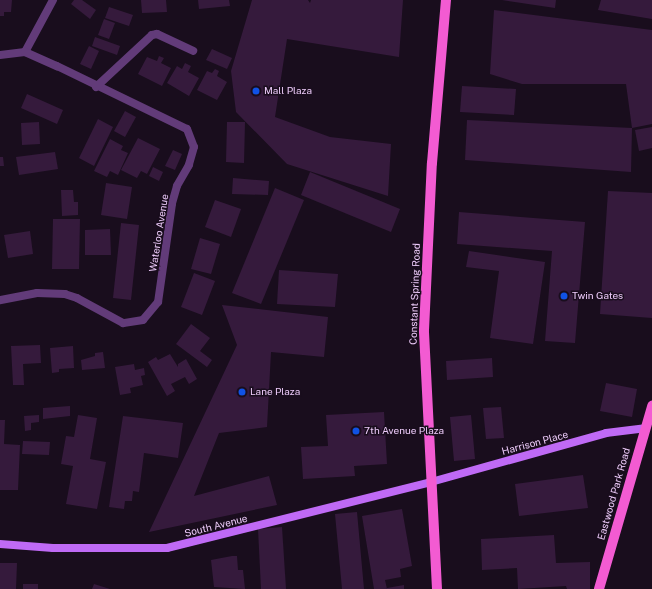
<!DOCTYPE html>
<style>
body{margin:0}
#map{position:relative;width:652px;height:589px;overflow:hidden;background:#190d1d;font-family:"Public Sans",sans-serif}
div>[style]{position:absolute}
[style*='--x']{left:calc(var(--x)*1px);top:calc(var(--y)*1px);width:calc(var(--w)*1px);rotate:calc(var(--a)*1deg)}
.building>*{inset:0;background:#351a3c}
.street>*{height:8px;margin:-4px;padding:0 4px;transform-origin:4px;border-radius:4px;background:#623b79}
.secondary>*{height:8px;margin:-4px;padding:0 4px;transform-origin:4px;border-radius:4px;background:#bf6af5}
.primary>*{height:10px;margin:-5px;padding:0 5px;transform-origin:5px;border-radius:5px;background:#f35bd2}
.dots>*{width:11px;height:11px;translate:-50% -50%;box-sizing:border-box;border:2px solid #190d1d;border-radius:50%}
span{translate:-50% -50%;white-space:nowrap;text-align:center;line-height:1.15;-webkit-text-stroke:3px #190d1d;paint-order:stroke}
.poi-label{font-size:10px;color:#eeccfb}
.left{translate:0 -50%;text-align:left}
.street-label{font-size:10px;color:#eeccfb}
</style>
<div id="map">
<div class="building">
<div style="clip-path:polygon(0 0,12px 0,11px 12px,4px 12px,4px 16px,0 16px)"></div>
<div style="clip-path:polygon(74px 0,82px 0,96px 10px,90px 19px,71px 4px)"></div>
<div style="clip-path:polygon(141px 0,166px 0,167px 12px,142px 13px)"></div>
<div style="clip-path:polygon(198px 0,229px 0,230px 6px,199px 9px)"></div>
<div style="clip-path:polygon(252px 0,308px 0,310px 3px,311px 0,403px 0,399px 57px,287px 39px,275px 117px,330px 137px,391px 144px,388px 196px,287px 164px,236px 112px,231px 71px)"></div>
<div style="clip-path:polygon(502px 0,556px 0,555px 8px)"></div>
<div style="clip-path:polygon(601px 0,652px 0,652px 19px,598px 10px)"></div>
<div style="clip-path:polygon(109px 7px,133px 15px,129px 26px,105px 18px)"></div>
<div style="clip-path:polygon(494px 10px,652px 30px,652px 124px,632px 128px,626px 84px,522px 84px,490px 74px)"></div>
<div style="clip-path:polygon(104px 19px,115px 23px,109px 39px,98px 35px)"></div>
<div style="clip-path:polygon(95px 37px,120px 46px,117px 55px,92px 46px)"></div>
<div style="clip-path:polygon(89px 46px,99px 51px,91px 69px,80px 64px)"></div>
<div style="clip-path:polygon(212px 49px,232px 58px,227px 69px,206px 60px)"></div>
<div style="clip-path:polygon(159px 56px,164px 58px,161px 63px,171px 68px,162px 86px,138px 74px,147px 57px,157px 61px)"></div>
<div style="clip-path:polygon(185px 63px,191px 66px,188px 72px,199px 78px,189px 96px,167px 83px,177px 66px,182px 69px)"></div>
<div style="clip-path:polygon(215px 69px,219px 71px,217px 76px,227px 82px,217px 100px,197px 90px,207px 71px,212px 73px)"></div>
<div style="clip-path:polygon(462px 86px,516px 89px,514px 115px,460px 112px)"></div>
<div style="clip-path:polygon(27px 94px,63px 110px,57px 124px,21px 108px)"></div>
<div style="clip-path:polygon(125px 111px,136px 117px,125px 137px,114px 131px)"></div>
<div style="clip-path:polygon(98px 119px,113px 127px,94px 166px,79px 158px)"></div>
<div style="clip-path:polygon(467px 120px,632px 128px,631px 172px,465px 160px)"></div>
<div style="clip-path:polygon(39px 122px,40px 144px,22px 145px,21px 123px)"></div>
<div style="clip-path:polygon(227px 122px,245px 122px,244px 163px,226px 162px)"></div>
<div style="clip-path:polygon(652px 127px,652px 148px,639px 151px,635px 130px)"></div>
<div style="clip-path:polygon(138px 138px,160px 149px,147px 174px,141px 171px,137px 178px,121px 170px)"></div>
<div style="clip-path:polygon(110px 139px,123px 146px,121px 150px,128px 153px,118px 175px,110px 171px,107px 177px,94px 171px)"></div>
<div style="clip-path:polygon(173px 150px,182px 154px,175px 170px,165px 166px)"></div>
<div style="clip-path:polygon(55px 152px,58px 169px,19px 175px,16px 157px)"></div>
<div style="clip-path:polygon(0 157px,3px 157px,4px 166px,0 166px)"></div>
<div style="clip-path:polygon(153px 167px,163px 172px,159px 181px,149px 176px)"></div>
<div style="clip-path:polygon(310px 172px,400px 209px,391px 232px,301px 195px)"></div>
<div style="clip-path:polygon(233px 178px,269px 181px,268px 195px,232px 194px)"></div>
<div style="clip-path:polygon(106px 183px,132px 187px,127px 219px,101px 215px)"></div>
<div style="clip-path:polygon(275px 188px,304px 200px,261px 304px,232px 293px)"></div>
<div style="clip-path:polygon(61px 190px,73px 190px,74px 202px,78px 202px,78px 215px,62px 216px)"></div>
<div style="clip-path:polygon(608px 191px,652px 193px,652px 318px,600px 314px)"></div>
<div style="clip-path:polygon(215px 200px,241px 209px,231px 237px,205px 227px)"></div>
<div style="clip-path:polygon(459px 212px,585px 222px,575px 343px,545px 341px,552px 251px,457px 244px)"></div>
<div style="clip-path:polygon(53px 219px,80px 219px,79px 269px,52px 269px)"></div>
<div style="clip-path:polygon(121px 223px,139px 225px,131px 300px,113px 298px)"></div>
<div style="clip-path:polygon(110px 229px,111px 255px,85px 255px,85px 230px)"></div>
<div style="clip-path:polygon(30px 231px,33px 254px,8px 258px,4px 235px)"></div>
<div style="clip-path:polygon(200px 238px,220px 244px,211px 274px,191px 269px)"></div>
<div style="clip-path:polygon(469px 251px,545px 262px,533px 344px,490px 338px,499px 271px,466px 267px)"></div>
<div style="clip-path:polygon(279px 270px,338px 274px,335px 307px,277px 304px)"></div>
<div style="clip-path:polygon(194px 273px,215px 281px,202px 315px,181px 307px)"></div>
<div style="clip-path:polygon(222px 305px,328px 317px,324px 357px,271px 352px,267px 427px,219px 433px,194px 496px,269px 476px,277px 505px,149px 532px,237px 345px)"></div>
<div style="clip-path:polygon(191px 324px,210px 338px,200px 351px,212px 360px,207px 367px,176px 344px)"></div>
<div style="clip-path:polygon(40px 345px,41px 363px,23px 364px,24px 385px,13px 385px,11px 346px)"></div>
<div style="clip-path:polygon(73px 346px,74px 368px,59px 369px,59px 372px,52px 373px,50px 348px)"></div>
<div style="clip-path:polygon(103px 352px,105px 368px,82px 370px,81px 360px,95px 356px,95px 353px)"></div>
<div style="clip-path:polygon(170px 354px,178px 367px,178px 364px,186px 359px,197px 379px,189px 384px,185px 377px,171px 384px,175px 391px,167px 396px,148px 362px,156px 357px,158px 360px)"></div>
<div style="clip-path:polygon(492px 358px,493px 377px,447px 380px,446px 361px)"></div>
<div style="clip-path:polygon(134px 364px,135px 370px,144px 368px,145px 375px,141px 376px,143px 385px,130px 388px,131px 393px,120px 395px,115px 367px)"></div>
<div style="clip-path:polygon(606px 383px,637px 389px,632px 417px,600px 411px)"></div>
<div style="clip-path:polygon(70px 406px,70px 416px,43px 419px,43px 408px)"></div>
<div style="clip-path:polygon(501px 407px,504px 438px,486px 439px,483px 408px)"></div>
<div style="clip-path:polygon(384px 412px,387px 464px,354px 466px,355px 476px,303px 479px,301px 447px,328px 446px,326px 415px)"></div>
<div style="clip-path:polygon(39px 415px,39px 422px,31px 423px,31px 430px,25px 431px,24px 416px)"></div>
<div style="clip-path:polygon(78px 415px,97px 418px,90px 459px,106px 462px,97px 509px,66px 504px,73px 466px,61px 464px,66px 436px,74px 437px)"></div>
<div style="clip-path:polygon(471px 415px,475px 459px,454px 461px,450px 417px)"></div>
<div style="clip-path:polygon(123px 416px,183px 423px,178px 458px,144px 453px,139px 492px,133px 491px,132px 501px,125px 501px,124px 509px,109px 507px)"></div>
<div style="clip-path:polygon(0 420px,5px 420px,4px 444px,20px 445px,18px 490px,0 490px)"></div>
<div style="clip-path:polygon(23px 441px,50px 442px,49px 455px,22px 454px)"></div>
<div style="clip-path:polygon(583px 475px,588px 508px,519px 516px,515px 484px)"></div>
<div style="clip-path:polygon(402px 509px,412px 566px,400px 569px,401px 577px,385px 580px,387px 589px,374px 589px,362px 516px)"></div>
<div style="clip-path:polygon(357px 512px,364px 589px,342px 589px,335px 514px)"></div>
<div style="clip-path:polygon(282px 527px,286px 589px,261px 589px,258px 529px)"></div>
<div style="clip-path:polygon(554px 535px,556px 563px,590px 562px,590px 589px,567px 589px,566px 586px,518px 589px,517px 568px,482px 570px,481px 539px)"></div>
<div style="clip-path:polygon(232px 556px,237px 556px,238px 570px,243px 570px,245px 589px,214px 587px,211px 560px)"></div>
<div style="clip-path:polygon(0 563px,17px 563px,16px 589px,0 589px)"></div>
<div style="clip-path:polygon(23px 584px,38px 584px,38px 589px,23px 589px)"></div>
<div style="clip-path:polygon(94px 584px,110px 589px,92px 589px)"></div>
<div style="clip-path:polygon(404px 585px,404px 589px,387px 589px,387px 588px)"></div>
</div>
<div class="street">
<div style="--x:25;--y:52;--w:59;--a:-61.7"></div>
<div style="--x:0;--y:55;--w:25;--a:-7"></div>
<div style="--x:25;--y:52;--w:35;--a:24"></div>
<div style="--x:57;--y:66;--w:144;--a:25.9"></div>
<div style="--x:187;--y:129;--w:19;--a:69"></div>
<div style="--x:194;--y:147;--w:19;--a:106"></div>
<div style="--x:189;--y:165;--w:24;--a:120"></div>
<div style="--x:177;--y:186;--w:19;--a:106"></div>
<div style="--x:172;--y:204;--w:99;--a:98.1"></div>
<div style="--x:158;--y:302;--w:23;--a:130"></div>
<div style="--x:143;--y:320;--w:20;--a:171"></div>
<div style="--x:123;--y:323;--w:52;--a:-151.5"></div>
<div style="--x:77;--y:298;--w:13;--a:-162"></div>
<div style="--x:65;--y:294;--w:28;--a:-178"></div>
<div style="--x:37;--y:293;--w:38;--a:169"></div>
<div style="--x:96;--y:87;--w:76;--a:-42.9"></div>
<div style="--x:152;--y:35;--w:5;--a:-11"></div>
<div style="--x:157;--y:34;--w:40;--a:25"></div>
</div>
<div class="secondary">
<div style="--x:0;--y:544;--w:53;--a:4.3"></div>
<div style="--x:53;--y:548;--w:114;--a:0"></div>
<div style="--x:167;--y:548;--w:272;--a:-14"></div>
<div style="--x:431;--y:482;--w:182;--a:-15.6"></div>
<div style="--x:606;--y:433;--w:39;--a:-7"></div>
</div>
<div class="primary">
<div style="--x:437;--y:589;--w:259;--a:-92.9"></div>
<div style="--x:424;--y:330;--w:167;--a:-87.3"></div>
<div style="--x:432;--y:163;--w:164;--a:-85.1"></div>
<div style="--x:599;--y:589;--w:191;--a:-73.8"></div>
</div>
<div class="dots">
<div style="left:256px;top:91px;background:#1052e4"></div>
<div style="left:564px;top:296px;background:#1052e4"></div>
<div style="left:242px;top:392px;background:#1052e4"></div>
<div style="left:356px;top:431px;background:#1052e4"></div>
</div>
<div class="poi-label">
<span class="left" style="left:264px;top:91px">Mall Plaza</span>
<span class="left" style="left:572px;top:296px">Twin Gates</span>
<span class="left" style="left:250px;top:392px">Lane Plaza</span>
<span class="left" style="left:364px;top:431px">7th Avenue Plaza</span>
</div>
<div class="street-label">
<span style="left:159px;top:233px;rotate:-81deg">Waterloo Avenue</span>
<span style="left:415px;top:294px;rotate:-88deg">Constant Spring Road</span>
<span style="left:535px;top:443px;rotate:-15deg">Harrison Place</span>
<span style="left:614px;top:494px;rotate:-74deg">Eastwood Park Road</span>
<span style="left:216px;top:526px;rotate:-14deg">South Avenue</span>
</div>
</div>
